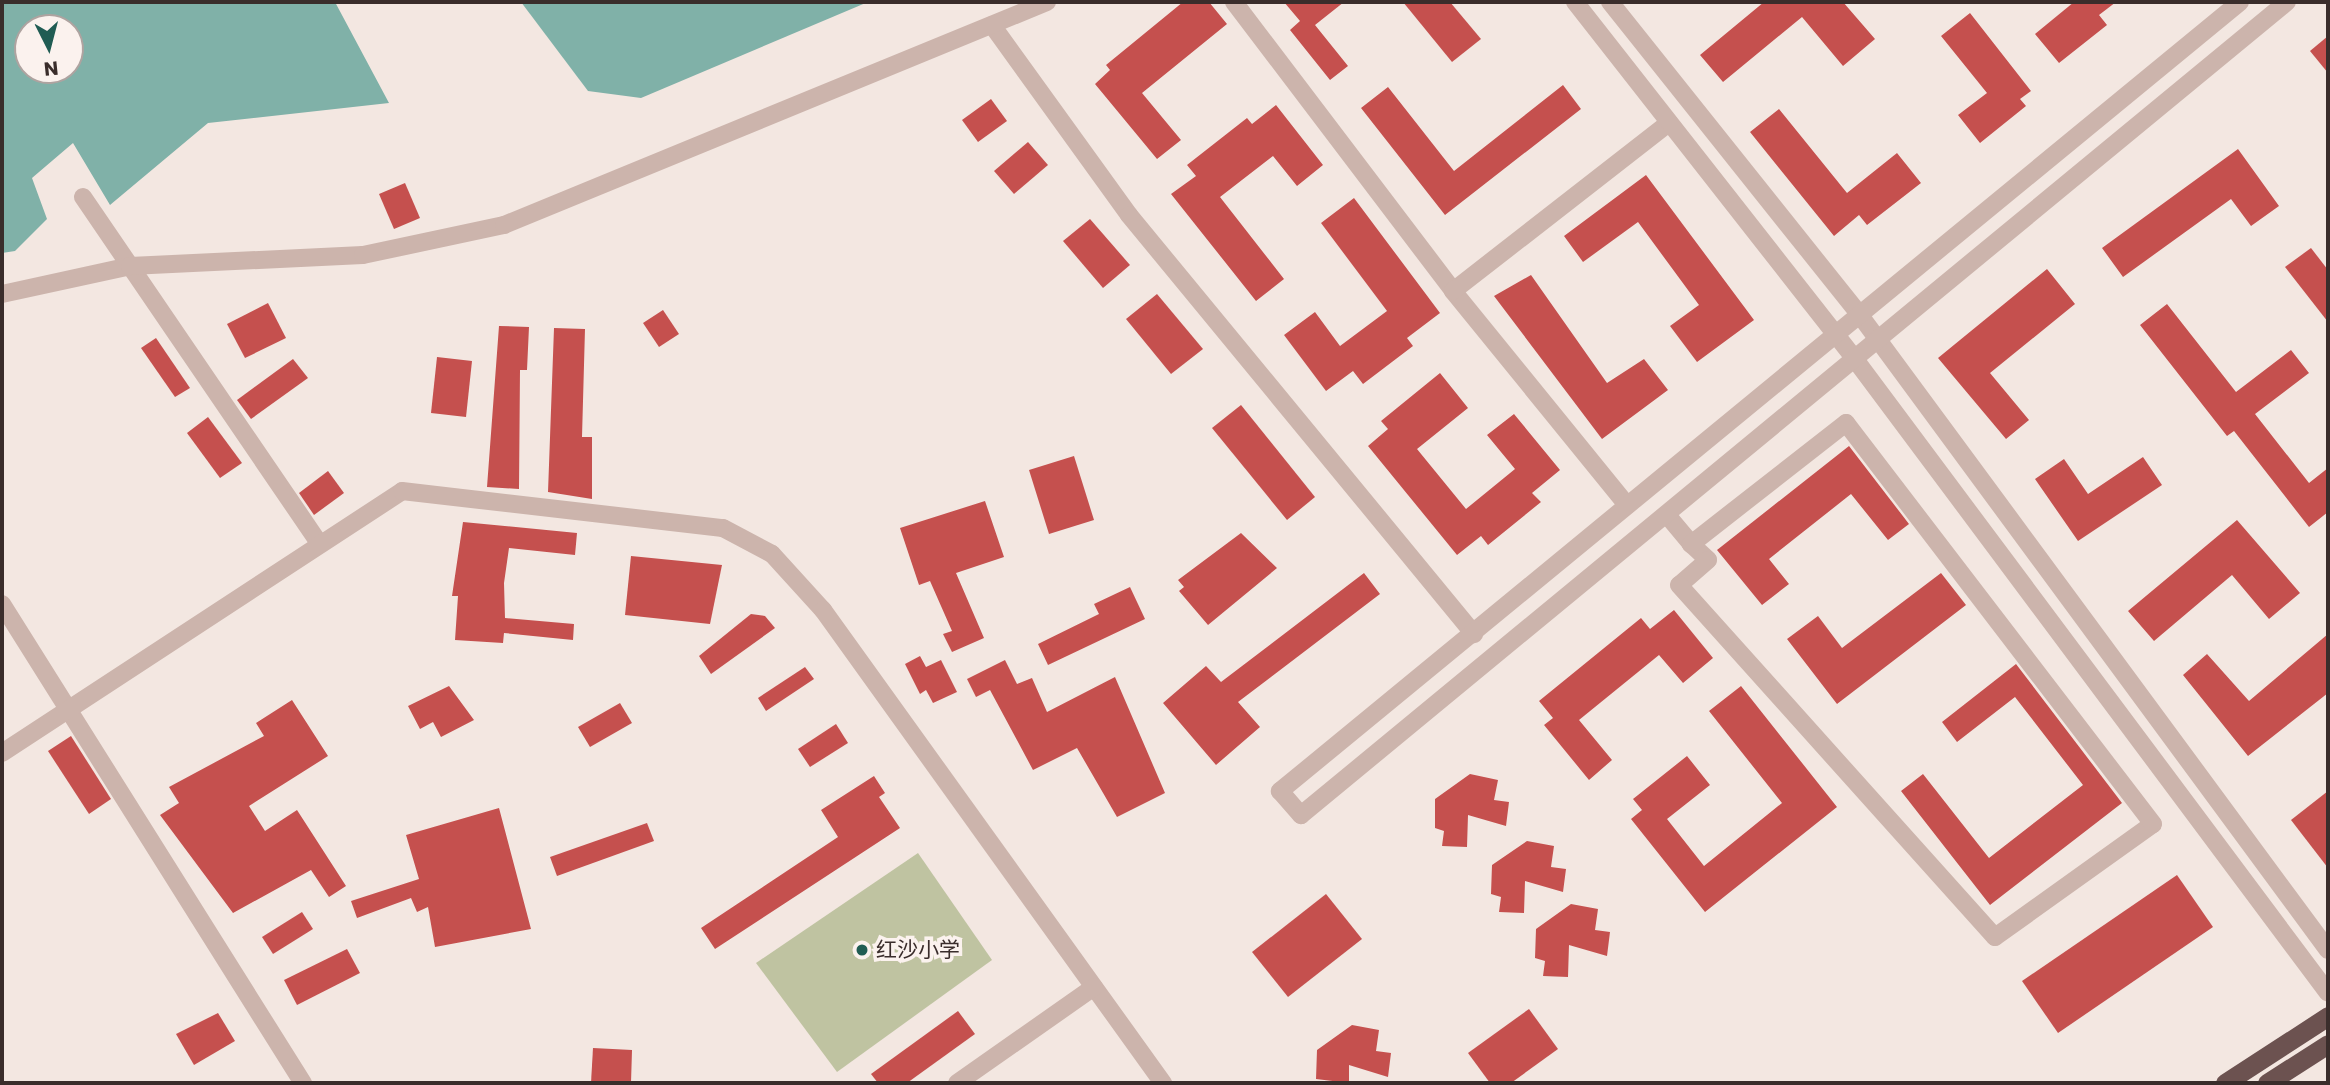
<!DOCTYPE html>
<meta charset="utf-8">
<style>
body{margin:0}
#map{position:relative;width:2330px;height:1085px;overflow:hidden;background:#f3e7e1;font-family:Poppins,"Noto Sans SC",sans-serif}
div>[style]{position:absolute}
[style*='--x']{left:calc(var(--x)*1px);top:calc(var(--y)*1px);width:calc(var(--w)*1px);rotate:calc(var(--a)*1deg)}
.green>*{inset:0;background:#bfc3a1}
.water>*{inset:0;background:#80b1a8}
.building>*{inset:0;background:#c5504e}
.minor>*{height:18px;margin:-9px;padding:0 9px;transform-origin:9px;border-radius:9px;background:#ccb4ac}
.tertiary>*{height:18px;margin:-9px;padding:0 9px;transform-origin:9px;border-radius:9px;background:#ccb4ac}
.trunk>*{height:19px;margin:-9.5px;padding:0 9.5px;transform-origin:9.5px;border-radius:9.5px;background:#6c5250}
.dots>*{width:19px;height:19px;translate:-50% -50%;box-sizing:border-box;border:4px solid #fbf2ee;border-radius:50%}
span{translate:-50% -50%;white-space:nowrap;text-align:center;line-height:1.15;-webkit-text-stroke:7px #fbf2ee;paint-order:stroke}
.poi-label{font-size:21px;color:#3a2d2b}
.left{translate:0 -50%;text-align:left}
.frame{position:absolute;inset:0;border:4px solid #3a2d2b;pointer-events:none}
.north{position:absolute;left:14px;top:14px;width:70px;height:70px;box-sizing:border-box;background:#fbf2ee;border:2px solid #aea3a0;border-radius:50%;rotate:174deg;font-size:19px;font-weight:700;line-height:28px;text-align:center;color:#3a2d2b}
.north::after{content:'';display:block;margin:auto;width:24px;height:32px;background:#205c53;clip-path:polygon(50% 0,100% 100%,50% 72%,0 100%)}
</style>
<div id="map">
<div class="green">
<div style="clip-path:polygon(918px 853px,992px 960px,837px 1072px,756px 963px)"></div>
</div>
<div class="water">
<div style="clip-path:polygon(evenodd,2px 2px,335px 2px,389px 103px,208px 123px,110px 205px,73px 143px,32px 178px,47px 219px,15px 251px,2px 253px,2px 2px,28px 28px,70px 28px,70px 70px,28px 70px,28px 28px)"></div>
<div style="clip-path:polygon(521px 2px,868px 2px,641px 98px,588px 91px)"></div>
</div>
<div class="building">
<div style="clip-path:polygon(1183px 2px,1209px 2px,1227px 24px,1142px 93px,1181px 140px,1157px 159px,1095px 84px,1110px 70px,1106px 65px)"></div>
<div style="clip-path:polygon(1284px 2px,1344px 2px,1315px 25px,1348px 66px,1330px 80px,1290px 30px,1300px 21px)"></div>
<div style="clip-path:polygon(1403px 2px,1450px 2px,1481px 39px,1452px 62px)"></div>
<div style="clip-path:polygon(1764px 2px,1843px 2px,1875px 39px,1843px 66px,1802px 17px,1723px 82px,1700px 55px)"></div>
<div style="clip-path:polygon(2074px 2px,2116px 2px,2099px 15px,2107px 25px,2059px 63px,2035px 34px)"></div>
<div style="clip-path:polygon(1970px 13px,2031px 91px,2020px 99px,2026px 106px,1980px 143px,1958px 115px,1987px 93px,1941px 36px)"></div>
<div style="clip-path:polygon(2328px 36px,2328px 73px,2310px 51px)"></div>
<div style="clip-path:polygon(1563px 85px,1581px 109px,1445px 215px,1361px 108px,1388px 87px,1454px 171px)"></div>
<div style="clip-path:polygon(991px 99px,1007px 121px,978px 142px,962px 120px)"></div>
<div style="clip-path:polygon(1276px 105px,1323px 165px,1297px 186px,1273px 156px,1220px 197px,1284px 279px,1256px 301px,1171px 194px,1196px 176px,1187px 165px,1247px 118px,1252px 124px)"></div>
<div style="clip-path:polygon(1779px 109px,1847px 193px,1897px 153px,1921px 183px,1867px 225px,1859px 215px,1834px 236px,1750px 132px)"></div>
<div style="clip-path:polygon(1028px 142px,1048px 165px,1014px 194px,994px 171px)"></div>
<div style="clip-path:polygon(2238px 149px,2279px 206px,2251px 226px,2231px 199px,2123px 277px,2102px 248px)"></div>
<div style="clip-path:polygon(1646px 175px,1754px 320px,1697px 362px,1670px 326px,1699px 305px,1638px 222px,1583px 262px,1564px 236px)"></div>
<div style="clip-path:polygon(405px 183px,420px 218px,394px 229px,379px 194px)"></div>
<div style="clip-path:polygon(1354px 198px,1440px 313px,1407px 338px,1413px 346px,1363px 384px,1353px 371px,1326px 391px,1284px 335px,1315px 312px,1340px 346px,1387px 311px,1321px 223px)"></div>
<div style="clip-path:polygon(1090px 219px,1130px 265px,1103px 288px,1063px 241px)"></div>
<div style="clip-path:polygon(2311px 248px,2328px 270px,2328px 322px,2285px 267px)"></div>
<div style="clip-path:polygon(2047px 269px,2075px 304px,1990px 373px,2029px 420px,2006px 439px,1938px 358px)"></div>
<div style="clip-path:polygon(1531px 275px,1607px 383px,1644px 359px,1668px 390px,1602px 439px,1494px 296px)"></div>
<div style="clip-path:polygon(1157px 294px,1203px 349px,1171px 374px,1126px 319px)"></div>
<div style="clip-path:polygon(268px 303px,286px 338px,245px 358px,227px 324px)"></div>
<div style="clip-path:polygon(2167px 304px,2236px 392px,2291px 350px,2309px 373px,2255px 414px,2309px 483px,2328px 468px,2328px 512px,2309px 527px,2234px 431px,2227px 436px,2140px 325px)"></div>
<div style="clip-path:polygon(663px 310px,679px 334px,659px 347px,643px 323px)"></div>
<div style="clip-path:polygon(499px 326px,529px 327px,527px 370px,520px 370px,519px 489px,487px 487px)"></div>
<div style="clip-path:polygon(554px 328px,585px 329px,582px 437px,592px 437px,592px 499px,548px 492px)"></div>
<div style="clip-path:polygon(156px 338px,190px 388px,175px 397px,141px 348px)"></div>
<div style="clip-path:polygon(437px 357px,472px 361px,466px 417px,431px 413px)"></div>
<div style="clip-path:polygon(293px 359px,308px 378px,251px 419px,237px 400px)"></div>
<div style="clip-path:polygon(1440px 373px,1468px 408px,1417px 449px,1466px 509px,1515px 469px,1487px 435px,1514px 414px,1560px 470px,1532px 493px,1541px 502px,1488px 545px,1481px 536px,1457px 555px,1368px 446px,1388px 429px,1381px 421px)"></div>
<div style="clip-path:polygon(1241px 405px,1315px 497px,1287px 520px,1212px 428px)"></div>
<div style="clip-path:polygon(208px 417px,242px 463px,220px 478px,187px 433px)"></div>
<div style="clip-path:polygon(1849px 446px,1909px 524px,1888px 540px,1851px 494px,1769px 559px,1789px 584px,1762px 605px,1717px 550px)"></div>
<div style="clip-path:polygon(1074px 456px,1094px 520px,1049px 534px,1029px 470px)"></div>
<div style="clip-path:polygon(2143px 457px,2162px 485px,2078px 541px,2035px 479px,2064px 459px,2088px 494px)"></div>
<div style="clip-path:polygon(328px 471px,344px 493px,314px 515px,299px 493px)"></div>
<div style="clip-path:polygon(985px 501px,1004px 557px,956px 573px,984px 638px,952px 652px,943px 634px,952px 631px,930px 581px,919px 585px,900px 528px)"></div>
<div style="clip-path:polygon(2237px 520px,2300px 593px,2269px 619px,2232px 575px,2154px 641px,2128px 611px)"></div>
<div style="clip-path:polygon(463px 522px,577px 533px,575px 555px,509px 548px,504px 583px,505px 618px,574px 624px,573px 640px,504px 633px,503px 643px,455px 640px,458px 596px,452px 596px)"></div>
<div style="clip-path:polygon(1241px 533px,1277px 568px,1208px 625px,1179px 591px,1184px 587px,1178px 580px)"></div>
<div style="clip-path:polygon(631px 556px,722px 565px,710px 624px,625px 615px)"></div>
<div style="clip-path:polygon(1364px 573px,1380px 594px,1238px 702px,1260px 727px,1216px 765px,1163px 703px,1206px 666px,1221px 682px)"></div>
<div style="clip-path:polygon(1941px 573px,1966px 605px,1837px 704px,1787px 639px,1818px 616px,1842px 648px)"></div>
<div style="clip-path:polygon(1130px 587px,1145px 619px,1048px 665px,1038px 644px,1099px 614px,1094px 604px)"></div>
<div style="clip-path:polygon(1674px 610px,1713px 658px,1683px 683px,1659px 655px,1579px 720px,1612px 760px,1589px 780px,1544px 725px,1553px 718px,1539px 701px,1641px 618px,1650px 629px)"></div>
<div style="clip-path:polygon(751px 614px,765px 616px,775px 628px,711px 674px,699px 656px)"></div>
<div style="clip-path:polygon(2328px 634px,2328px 693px,2248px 756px,2183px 675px,2207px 654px,2249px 701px)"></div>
<div style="clip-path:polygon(920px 656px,926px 667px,941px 660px,957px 692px,933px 703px,926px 690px,920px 694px,905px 664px)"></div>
<div style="clip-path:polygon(1005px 660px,1017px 684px,1032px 678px,1047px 712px,1115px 677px,1165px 793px,1117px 817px,1077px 748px,1033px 770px,990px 690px,976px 697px,967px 679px)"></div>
<div style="clip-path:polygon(2016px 664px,2122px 803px,1990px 905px,1901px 791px,1923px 774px,1989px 858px,2083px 785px,2015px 697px,1957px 742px,1942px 722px)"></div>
<div style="clip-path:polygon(805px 667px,814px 679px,766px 711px,758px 698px)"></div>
<div style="clip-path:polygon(449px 686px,474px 720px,441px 737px,433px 722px,420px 729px,408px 706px)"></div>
<div style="clip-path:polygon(1741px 686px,1837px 807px,1705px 912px,1631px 819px,1642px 810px,1633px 799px,1687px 756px,1710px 785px,1667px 819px,1704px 866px,1782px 803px,1709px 711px)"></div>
<div style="clip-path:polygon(292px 700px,328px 756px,249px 806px,265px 831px,297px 810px,346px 886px,329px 897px,311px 870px,233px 913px,160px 815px,179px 803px,169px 787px,264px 736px,256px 723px)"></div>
<div style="clip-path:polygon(620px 703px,632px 723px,590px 747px,578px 727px)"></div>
<div style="clip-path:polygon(836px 724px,848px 743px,810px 767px,798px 749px)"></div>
<div style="clip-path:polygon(71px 736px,111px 799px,89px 814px,48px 751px)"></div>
<div style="clip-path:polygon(1470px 774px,1498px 780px,1494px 800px,1509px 802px,1506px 826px,1468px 815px,1467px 847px,1442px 846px,1444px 831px,1435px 828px,1435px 799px)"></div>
<div style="clip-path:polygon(874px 776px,885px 793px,879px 797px,900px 828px,715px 949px,701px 928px,838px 837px,821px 810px)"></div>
<div style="clip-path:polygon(2328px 791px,2328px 868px,2291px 820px)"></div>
<div style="clip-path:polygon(499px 808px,531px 929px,435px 947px,428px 907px,417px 912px,411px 898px,357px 918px,351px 901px,419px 879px,406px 835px)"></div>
<div style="clip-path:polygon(647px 823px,654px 841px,557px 876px,550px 857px)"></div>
<div style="clip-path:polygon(1527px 841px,1554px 846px,1551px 867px,1566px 869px,1563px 892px,1525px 881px,1524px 913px,1499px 912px,1501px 897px,1491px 894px,1492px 865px)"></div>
<div style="clip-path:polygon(2177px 875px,2213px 927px,2058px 1033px,2022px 981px)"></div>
<div style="clip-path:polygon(1326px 894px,1362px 939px,1288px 997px,1252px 952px)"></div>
<div style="clip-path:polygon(1571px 904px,1598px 909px,1595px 930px,1610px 932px,1607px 956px,1569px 945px,1568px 977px,1543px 976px,1545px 961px,1535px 958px,1536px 929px)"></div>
<div style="clip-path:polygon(302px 912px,313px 929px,273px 954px,262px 937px)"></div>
<div style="clip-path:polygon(347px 949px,360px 973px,297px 1005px,284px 980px)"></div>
<div style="clip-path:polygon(1529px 1009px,1558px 1049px,1511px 1083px,1490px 1083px,1468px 1053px)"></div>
<div style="clip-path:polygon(958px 1011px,975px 1034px,907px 1083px,878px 1083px,871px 1074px)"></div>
<div style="clip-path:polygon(218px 1013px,235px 1041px,194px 1065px,176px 1034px)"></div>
<div style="clip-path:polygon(1352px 1025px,1379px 1030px,1376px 1051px,1391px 1053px,1388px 1077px,1349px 1065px,1349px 1083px,1316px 1079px,1317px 1050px)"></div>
<div style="clip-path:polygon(593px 1048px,632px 1050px,631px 1083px,591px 1083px)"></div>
</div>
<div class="minor">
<div style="--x:1234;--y:2;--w:363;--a:52.8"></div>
<div style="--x:1453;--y:291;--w:276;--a:50.9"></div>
<div style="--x:992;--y:25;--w:234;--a:54.2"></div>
<div style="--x:1129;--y:215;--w:543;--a:50.53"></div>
<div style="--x:83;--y:197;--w:420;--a:55.7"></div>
<div style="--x:1453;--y:291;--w:274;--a:-37.9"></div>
<div style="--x:2;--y:294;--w:131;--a:-12.3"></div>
<div style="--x:130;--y:266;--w:233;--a:-2.7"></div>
<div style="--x:363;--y:255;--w:144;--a:-12"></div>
<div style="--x:504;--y:225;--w:587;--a:-22.33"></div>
<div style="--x:1667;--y:515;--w:38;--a:50"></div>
<div style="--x:1691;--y:544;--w:23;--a:43"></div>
<div style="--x:1708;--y:560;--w:38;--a:139"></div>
<div style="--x:1679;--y:585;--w:473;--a:48.1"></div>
<div style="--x:1995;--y:937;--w:194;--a:-35.6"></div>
<div style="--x:2153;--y:824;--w:505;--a:-127.44"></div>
<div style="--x:1846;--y:423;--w:197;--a:142"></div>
<div style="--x:2;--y:604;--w:566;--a:57.86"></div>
<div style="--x:2;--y:753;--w:478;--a:-33.2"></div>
<div style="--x:402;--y:491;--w:323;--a:6.6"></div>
<div style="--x:723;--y:528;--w:55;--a:28"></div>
<div style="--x:772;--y:554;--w:76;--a:47.7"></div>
<div style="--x:823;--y:610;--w:583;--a:54.29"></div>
<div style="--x:957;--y:1083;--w:167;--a:-35"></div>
</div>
<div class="tertiary">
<div style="--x:1575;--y:2;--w:457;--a:51.9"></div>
<div style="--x:1857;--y:362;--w:787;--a:53.26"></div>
<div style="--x:1610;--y:2;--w:404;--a:51.4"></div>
<div style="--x:1862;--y:318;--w:785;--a:53.6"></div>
<div style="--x:2240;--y:2;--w:1243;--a:140.58"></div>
<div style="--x:1280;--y:791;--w:32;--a:49"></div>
<div style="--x:1301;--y:815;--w:1278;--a:-39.51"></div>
</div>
<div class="trunk">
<div style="--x:2225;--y:1083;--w:123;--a:-33"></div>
<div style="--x:2267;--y:1083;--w:72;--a:-32.6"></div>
</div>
<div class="dots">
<div style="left:862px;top:950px;background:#205c53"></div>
</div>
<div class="poi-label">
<span class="left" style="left:876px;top:950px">红沙小学</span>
</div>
<div class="frame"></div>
<div class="north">N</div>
</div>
